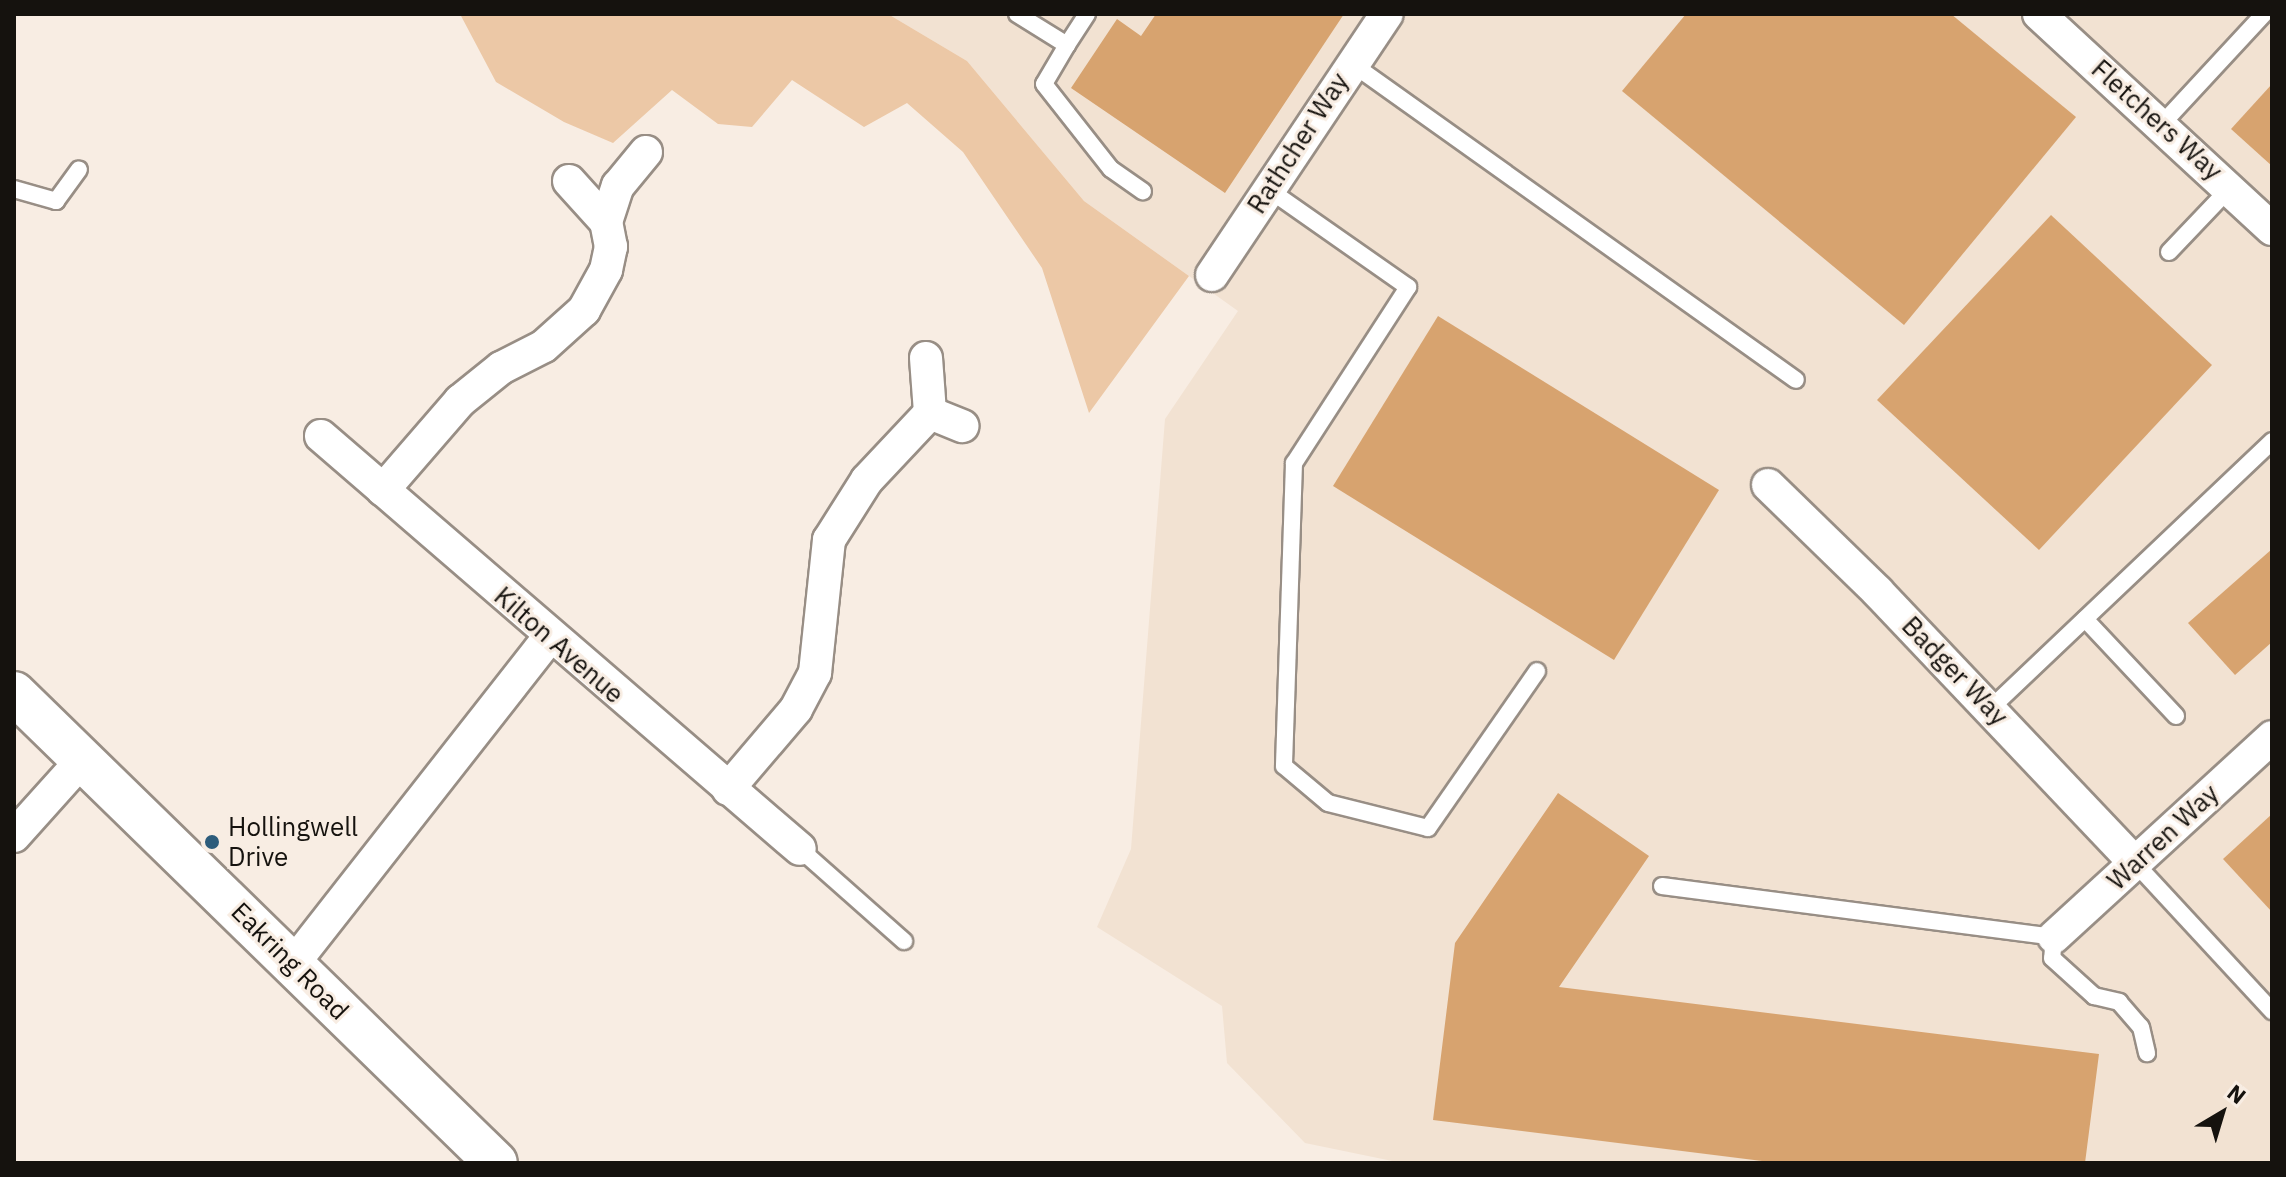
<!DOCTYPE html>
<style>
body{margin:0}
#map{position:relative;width:2286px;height:1177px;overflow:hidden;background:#f8ede3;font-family:"IBM Plex Sans",sans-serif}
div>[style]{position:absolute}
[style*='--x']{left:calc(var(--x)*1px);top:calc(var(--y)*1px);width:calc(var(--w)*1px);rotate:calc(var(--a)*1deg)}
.built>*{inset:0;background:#f2e2d2}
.green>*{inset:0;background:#ecc8a6}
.building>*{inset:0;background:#d7a36f}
.roads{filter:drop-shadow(2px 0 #988e85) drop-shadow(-2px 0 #988e85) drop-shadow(0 2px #988e85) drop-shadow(0 -2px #988e85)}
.service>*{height:16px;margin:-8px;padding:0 8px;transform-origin:8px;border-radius:8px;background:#fff}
.minor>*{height:32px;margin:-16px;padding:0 16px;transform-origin:16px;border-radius:16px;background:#fff}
.tertiary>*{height:42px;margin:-21px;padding:0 21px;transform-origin:21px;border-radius:21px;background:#fff}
.dots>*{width:22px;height:22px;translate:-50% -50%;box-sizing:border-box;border:4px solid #f8ede3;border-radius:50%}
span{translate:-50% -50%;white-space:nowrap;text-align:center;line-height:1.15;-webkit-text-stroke:6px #f8ede3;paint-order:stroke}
.street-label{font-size:26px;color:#15120e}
.poi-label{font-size:26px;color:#15120e}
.left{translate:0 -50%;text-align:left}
.frame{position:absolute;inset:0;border:16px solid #15120e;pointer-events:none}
.north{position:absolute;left:2182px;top:1073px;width:80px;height:80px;-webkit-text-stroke:6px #f8ede3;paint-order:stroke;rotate:38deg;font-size:22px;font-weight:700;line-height:32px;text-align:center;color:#15120e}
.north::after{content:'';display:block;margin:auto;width:28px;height:36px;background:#15120e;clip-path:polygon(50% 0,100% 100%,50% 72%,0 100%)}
</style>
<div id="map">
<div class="built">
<div style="clip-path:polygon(888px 14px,2272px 14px,2272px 1163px,1402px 1163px,1305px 1143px,1227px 1063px,1222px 1006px,1097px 927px,1131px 849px,1165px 419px,1238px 311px,1084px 201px,967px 61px)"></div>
</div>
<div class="green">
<div style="clip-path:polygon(460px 14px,888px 14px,967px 61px,1084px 201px,1189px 276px,1089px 413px,1042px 268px,963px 152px,907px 103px,864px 127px,792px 80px,752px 127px,718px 124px,672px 90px,613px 143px,564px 122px,496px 82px)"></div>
</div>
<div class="building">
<div style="clip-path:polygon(1156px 14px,1344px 14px,1225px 193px,1071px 88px,1117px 19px,1141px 36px)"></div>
<div style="clip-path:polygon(1686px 14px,1951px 14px,2076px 117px,1904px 325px,1622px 91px)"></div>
<div style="clip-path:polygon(2272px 84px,2272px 166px,2231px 129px)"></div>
<div style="clip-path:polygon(2051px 215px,2212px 365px,2039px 550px,1877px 400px)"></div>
<div style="clip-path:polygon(1438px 316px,1719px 490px,1614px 660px,1333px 486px)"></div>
<div style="clip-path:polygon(2272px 549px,2272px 642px,2235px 675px,2188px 623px)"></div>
<div style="clip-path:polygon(1558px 793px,1649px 856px,1559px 987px,2099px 1054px,2085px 1163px,1778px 1163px,1433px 1120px,1455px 943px)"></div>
<div style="clip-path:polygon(2272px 814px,2272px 912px,2223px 859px)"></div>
</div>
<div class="roads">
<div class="service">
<div style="--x:1017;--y:14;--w:59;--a:31.8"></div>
<div style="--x:1067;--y:45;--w:37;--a:-57"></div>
<div style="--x:1067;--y:45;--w:45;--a:120.5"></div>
<div style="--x:1044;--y:84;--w:108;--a:51.8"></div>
<div style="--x:1111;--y:169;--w:39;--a:35"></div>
<div style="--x:1351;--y:63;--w:546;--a:35.46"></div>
<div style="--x:2162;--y:124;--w:150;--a:-47.2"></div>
<div style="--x:14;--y:189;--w:44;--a:15.9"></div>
<div style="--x:56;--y:201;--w:39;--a:-54"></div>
<div style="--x:1268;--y:189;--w:171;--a:35"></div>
<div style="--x:1408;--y:287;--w:210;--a:122.9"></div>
<div style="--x:1294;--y:463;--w:303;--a:91.9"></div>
<div style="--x:1284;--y:766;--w:57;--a:40.1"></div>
<div style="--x:1328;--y:803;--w:103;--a:14"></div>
<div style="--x:1428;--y:828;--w:191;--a:-55.2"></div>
<div style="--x:2169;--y:252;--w:90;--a:-46.4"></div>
<div style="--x:2085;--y:619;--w:133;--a:46.8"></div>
<div style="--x:1991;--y:708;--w:388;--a:-43.5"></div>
<div style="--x:800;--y:849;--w:139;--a:41.5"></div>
<div style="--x:2135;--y:863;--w:202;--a:47.2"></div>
<div style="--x:1662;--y:886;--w:395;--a:7.4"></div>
<div style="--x:2054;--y:937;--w:21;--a:95"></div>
<div style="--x:2052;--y:958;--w:57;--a:42.1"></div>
<div style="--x:2094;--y:996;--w:26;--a:13"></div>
<div style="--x:2119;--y:1002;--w:33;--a:49"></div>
<div style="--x:2141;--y:1027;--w:27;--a:77"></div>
</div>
<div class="minor">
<div style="--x:2039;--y:14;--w:317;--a:42.7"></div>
<div style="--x:569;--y:181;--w:55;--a:47.9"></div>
<div style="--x:606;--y:222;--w:38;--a:-72"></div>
<div style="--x:618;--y:186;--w:44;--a:-50.5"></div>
<div style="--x:1212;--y:275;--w:314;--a:-56.2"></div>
<div style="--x:926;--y:358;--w:55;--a:85.8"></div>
<div style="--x:930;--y:413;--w:35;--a:22"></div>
<div style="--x:321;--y:436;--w:632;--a:40.77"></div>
<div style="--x:1768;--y:485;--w:153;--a:44.2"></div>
<div style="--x:1878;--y:592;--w:373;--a:46.5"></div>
<div style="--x:383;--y:490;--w:118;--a:-49.1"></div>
<div style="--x:460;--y:401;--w:53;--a:-38.8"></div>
<div style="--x:501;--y:368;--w:48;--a:-27.1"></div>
<div style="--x:544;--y:346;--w:54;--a:-42"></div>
<div style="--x:584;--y:310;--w:46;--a:-61.2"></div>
<div style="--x:606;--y:270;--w:24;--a:-78"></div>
<div style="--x:611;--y:247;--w:25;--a:-101"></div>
<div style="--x:728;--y:789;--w:105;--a:-49.6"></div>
<div style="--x:796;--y:709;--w:41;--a:-62.2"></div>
<div style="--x:815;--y:673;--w:134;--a:-84"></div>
<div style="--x:829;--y:540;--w:71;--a:-57.7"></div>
<div style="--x:867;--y:480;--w:92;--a:-46.8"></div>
<div style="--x:14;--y:836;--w:105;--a:-48.1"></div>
<div style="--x:2054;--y:937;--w:296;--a:-42.5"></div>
<div style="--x:293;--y:964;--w:415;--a:-51.9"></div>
</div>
<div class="tertiary">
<div style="--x:14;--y:693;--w:673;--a:44.28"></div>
</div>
</div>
<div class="dots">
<div style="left:212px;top:842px;background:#2d5c7b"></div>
</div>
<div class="street-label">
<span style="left:2157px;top:120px;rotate:42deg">Fletchers Way</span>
<span style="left:1298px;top:143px;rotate:-57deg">Rathcher Way</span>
<span style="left:559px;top:645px;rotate:41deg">Kilton Avenue</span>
<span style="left:1955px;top:671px;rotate:46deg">Badger Way</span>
<span style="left:2163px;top:837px;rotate:-43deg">Warren Way</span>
<span style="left:290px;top:961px;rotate:45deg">Eakring Road</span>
</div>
<div class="poi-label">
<span class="left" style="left:228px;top:842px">Hollingwell<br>Drive</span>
</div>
<div class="frame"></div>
<div class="north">N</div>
</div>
